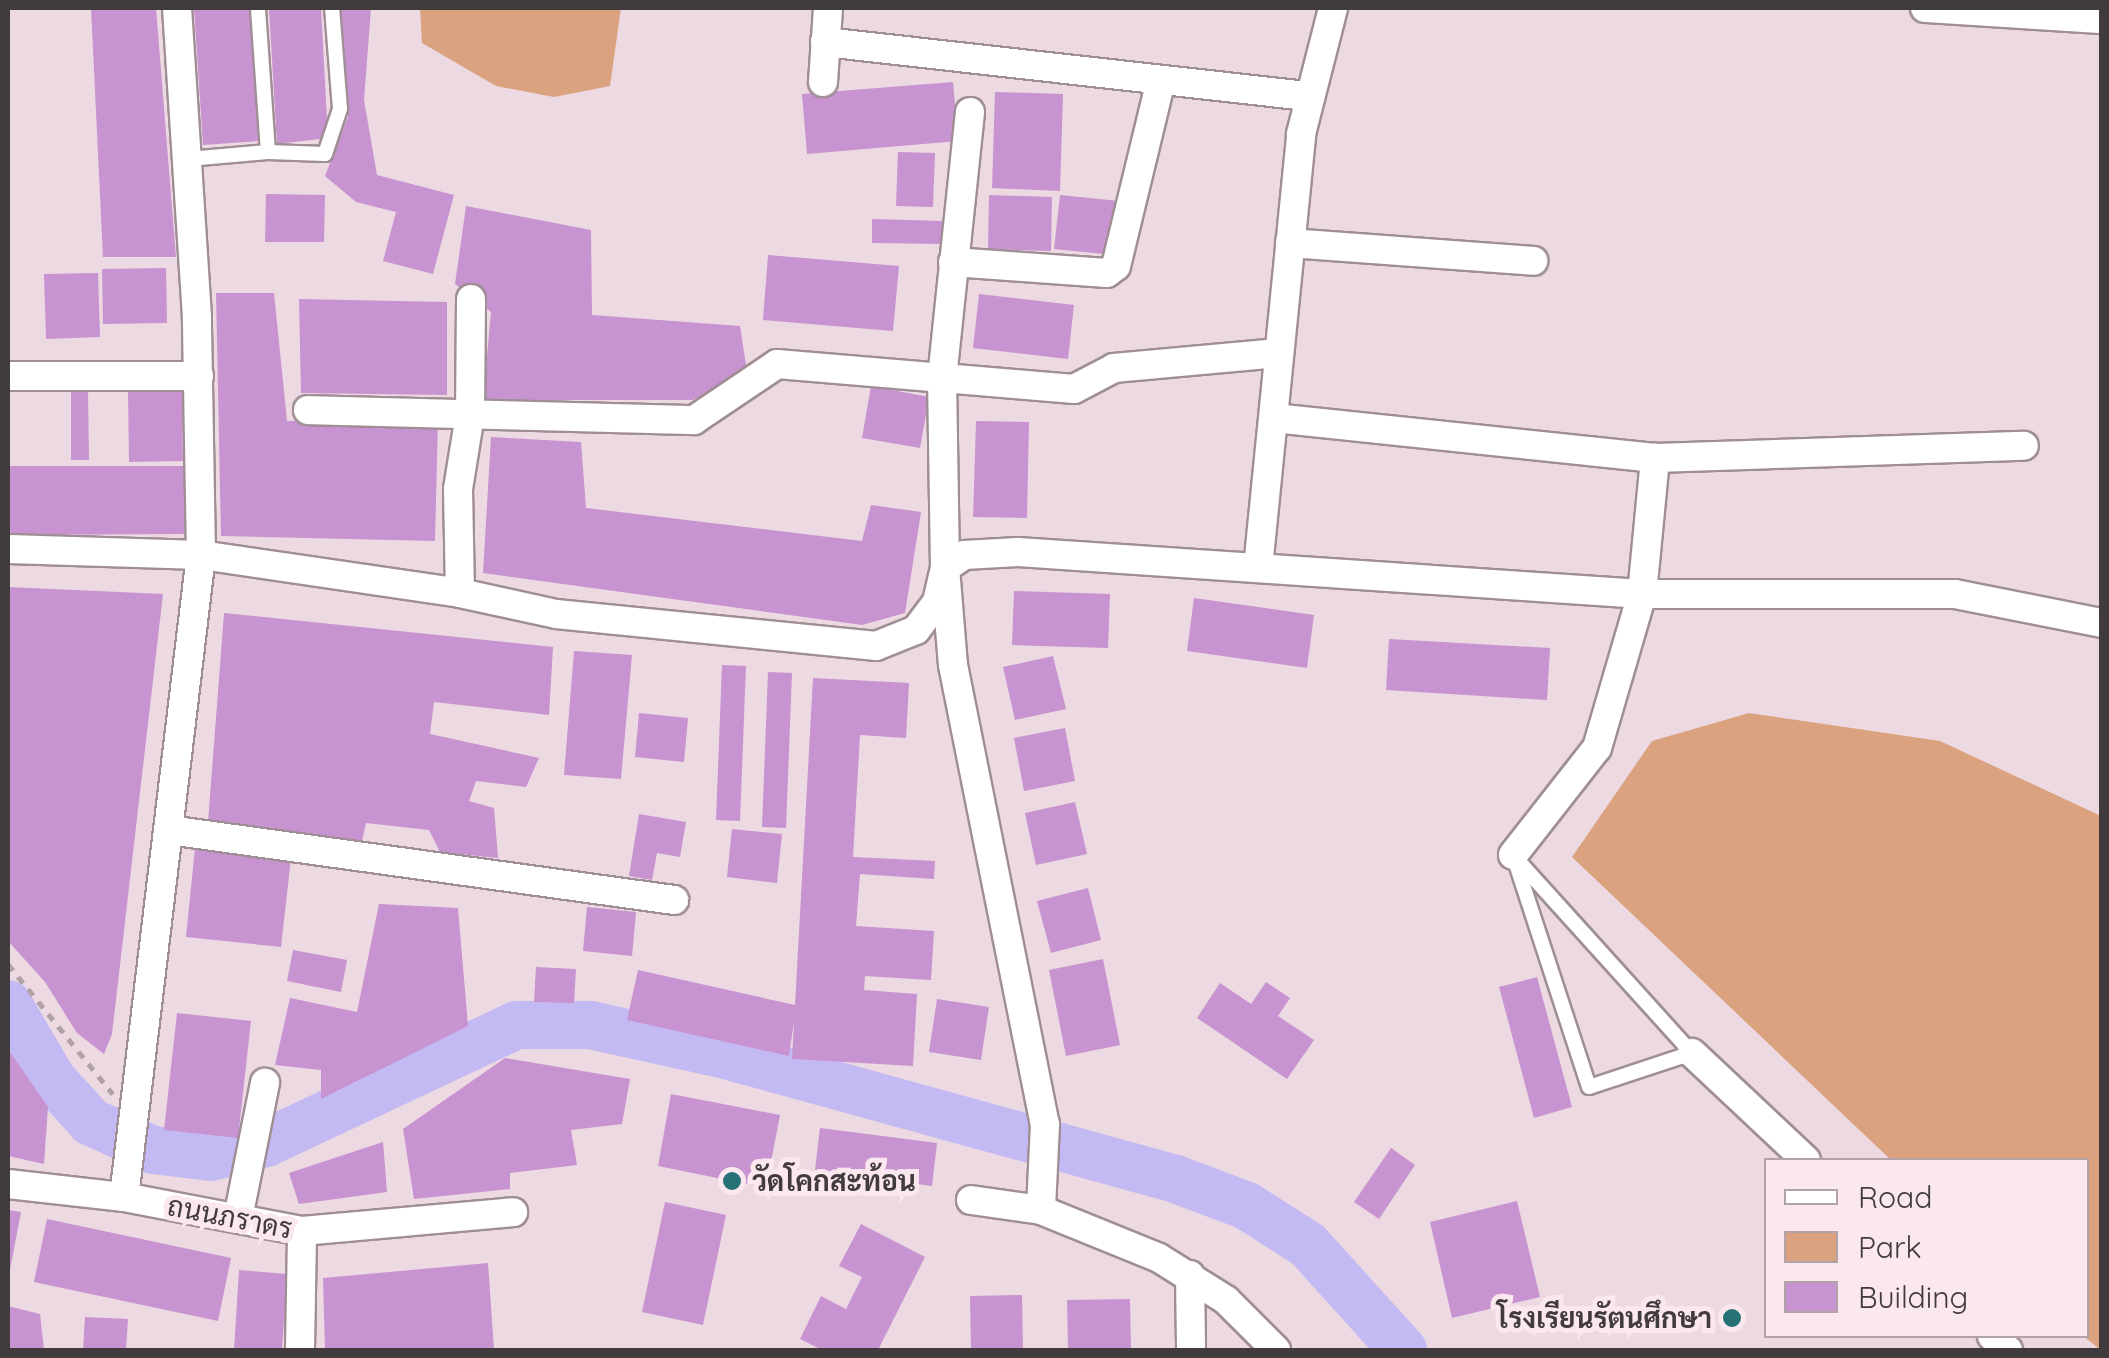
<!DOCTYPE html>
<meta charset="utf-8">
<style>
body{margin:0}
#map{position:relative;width:2109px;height:1358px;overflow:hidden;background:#edd9e1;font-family:Quicksand,Sarabun,sans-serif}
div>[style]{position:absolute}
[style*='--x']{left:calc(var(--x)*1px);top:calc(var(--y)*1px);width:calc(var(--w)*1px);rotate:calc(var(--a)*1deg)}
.green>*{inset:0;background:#dba27f}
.river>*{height:48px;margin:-24px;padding:0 24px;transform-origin:24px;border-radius:24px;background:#c3baf4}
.building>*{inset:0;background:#c793d0}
.path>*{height:5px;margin-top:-2.5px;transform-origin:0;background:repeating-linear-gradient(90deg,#b1a2a8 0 8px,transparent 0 16px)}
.roads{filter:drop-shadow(2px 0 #a08e95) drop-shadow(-2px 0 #a08e95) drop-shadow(0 2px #a08e95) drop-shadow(0 -2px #a08e95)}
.lane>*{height:14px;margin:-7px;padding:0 7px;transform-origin:7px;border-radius:7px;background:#fff}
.street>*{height:28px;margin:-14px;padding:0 14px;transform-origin:14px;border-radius:14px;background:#fff}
.dots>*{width:28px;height:28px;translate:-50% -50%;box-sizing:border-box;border:5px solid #fbe7ee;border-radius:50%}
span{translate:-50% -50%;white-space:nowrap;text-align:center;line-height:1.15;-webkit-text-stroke:10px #fbe7ee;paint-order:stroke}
.poi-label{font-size:28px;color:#423b3e;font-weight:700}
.left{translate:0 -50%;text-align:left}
.right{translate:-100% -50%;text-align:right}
.street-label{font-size:28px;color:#423b3e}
.frame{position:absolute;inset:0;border:10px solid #423b3e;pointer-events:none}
.legend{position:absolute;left:1764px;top:1158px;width:325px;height:180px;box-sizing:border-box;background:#fbe7ee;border:2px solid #b1a2a8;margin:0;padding:12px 18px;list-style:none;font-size:30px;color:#423b3e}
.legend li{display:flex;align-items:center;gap:20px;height:50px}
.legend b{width:50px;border:2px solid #b1a2a8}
</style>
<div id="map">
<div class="green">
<div style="clip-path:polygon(420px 8px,621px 8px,610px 86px,554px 97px,496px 86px,422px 43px)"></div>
<div style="clip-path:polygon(1749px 713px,1940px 741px,2101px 816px,2101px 1350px,2083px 1336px,2086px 1160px,1891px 1160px,1572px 857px,1652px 741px)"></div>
</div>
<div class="river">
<div style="--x:8;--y:1004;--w:87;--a:59.6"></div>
<div style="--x:52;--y:1079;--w:58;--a:47.8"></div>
<div style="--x:91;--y:1122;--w:68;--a:24.3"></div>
<div style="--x:153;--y:1150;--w:58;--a:6.9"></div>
<div style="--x:211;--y:1157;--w:57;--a:-14.3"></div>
<div style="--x:266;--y:1143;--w:277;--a:-25.2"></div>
<div style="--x:517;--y:1025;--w:73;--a:0"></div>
<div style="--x:590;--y:1025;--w:135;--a:12.4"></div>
<div style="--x:722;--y:1054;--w:473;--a:15.4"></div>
<div style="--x:1178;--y:1180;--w:74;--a:20.6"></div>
<div style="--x:1247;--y:1206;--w:72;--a:32.6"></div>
<div style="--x:1308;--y:1245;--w:142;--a:47.9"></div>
</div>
<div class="building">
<div style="clip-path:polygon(91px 8px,156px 8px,176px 257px,103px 257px)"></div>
<div style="clip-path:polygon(194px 8px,249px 8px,259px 141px,203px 145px)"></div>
<div style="clip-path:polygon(269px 8px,321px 8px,328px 138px,277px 144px)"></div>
<div style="clip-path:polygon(340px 8px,371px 8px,364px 100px,377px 175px,454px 195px,433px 274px,383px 261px,396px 212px,356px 202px,325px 176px,348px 117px)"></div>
<div style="clip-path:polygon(953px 82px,958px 141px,807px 154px,802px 94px)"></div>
<div style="clip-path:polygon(995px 92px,1063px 94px,1060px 191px,992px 188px)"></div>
<div style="clip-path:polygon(898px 152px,935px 153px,933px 207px,896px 206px)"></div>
<div style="clip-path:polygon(266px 194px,325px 195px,324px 242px,265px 242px)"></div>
<div style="clip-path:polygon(989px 195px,1052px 197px,1051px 251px,988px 249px)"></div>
<div style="clip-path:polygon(1060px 195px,1119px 201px,1114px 255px,1054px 249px)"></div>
<div style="clip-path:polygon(466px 206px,591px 230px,592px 315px,740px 326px,748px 378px,692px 400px,483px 400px,491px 312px,455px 284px)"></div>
<div style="clip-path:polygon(872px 219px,943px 221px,943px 244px,872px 243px)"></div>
<div style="clip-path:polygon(768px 255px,899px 266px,893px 331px,763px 320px)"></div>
<div style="clip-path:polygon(166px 268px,167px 323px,103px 324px,102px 269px)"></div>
<div style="clip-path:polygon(98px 273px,100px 337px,46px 339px,44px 274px)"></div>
<div style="clip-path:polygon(216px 293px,274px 293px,287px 421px,438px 421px,435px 541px,221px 536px)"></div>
<div style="clip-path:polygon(979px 294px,1074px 305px,1068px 359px,973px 348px)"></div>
<div style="clip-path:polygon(299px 299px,447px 302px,447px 395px,301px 393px)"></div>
<div style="clip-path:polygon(871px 386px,929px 397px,920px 448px,862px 438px)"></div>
<div style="clip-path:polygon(71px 391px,88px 391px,89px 460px,71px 460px)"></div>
<div style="clip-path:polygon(128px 391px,182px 391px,183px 461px,129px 462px)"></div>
<div style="clip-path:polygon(976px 421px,1029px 422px,1027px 518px,973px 517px)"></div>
<div style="clip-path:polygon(491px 437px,581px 442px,586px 508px,862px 541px,871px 505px,921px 512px,905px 613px,862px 625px,483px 573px)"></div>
<div style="clip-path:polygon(8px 466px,184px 466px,184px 534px,8px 535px)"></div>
<div style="clip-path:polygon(8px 587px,163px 594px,112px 1034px,104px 1054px,77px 1033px,45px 982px,8px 941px)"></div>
<div style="clip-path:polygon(1014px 591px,1110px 594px,1108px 648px,1012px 645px)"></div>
<div style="clip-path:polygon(1194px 598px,1314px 615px,1307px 668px,1187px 651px)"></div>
<div style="clip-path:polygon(224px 613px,553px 647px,549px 715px,434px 702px,430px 734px,539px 758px,526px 787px,476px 781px,469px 801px,494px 808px,498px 858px,440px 852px,429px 830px,366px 823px,362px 841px,208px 822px)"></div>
<div style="clip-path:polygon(1389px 639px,1550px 648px,1547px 700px,1386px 690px)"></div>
<div style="clip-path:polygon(574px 651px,632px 655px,621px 779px,564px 775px)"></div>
<div style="clip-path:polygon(1053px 656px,1066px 709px,1015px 720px,1003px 667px)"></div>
<div style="clip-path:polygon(722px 665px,746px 666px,740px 821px,716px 820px)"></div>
<div style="clip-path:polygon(768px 672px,792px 673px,786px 828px,762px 827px)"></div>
<div style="clip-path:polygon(813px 678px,909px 683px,906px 738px,860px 735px,853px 857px,935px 861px,934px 879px,860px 874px,856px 926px,934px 931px,931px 980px,865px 976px,864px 990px,917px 994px,913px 1066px,792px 1059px,794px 1021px,789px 1056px,627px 1020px,638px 970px,795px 1005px)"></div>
<div style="clip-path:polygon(639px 713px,688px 718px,684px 762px,635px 757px)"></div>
<div style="clip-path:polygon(1065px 728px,1075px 781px,1024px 791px,1014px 738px)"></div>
<div style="clip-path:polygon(1075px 802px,1087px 854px,1036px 865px,1025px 813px)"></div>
<div style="clip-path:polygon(639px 814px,686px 822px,680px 857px,657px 853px,652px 880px,629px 876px)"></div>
<div style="clip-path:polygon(732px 829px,782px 834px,777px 883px,727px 877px)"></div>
<div style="clip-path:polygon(195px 848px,291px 858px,281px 947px,186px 937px)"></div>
<div style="clip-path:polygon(1088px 888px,1101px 940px,1051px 953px,1037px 901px)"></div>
<div style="clip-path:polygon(379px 904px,458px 908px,468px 1026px,321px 1099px,321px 1070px,275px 1065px,290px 998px,357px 1012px)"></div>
<div style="clip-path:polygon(587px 907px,636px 912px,632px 956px,583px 951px)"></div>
<div style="clip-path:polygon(293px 950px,347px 960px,341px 992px,287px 981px)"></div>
<div style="clip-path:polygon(1103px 959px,1120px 1045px,1066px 1056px,1049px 970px)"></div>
<div style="clip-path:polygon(536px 967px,576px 969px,574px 1003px,534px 1002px)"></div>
<div style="clip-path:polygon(1537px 977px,1572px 1107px,1534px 1118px,1499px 987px)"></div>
<div style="clip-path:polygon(1266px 982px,1290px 998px,1278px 1016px,1314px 1040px,1287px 1079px,1197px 1018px,1220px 983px,1251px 1004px)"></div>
<div style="clip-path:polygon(937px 999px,989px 1007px,981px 1060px,929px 1052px)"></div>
<div style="clip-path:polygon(177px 1013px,251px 1021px,238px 1138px,164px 1130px)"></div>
<div style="clip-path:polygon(8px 1049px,48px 1107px,44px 1164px,8px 1156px)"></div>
<div style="clip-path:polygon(505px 1058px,630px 1079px,622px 1124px,571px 1130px,577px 1165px,510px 1173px,510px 1189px,414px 1199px,403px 1129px)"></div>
<div style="clip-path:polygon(671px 1094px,780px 1115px,766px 1188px,658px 1166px)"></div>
<div style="clip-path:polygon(820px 1128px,937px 1143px,932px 1186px,815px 1170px)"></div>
<div style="clip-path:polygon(383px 1142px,387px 1192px,299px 1204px,289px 1173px)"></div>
<div style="clip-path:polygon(1391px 1148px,1415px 1165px,1379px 1219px,1354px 1202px)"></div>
<div style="clip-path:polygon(1517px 1201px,1540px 1297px,1452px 1318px,1430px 1222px)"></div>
<div style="clip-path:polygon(665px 1202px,726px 1215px,703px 1325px,642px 1312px)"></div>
<div style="clip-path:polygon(8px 1210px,21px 1212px,9px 1275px,8px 1275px)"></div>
<div style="clip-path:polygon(47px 1219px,231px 1258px,218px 1321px,34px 1282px)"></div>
<div style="clip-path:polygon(861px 1224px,925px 1257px,878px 1350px,822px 1350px,800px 1339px,821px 1296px,846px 1309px,862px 1277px,839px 1266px)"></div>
<div style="clip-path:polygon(488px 1263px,494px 1350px,325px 1350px,323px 1278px)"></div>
<div style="clip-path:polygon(239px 1270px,287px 1274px,282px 1350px,234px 1350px)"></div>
<div style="clip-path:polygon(1022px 1295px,1023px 1349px,971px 1350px,970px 1296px)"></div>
<div style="clip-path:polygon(1130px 1299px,1131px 1350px,1068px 1350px,1067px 1300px)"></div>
<div style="clip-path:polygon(8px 1306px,40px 1314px,44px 1350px,8px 1350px)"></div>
<div style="clip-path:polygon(85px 1317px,128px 1319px,126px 1350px,83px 1350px)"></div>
</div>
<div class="path">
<div style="--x:8;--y:964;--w:167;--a:51.1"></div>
</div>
<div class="roads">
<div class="lane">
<div style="--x:268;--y:152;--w:57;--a:2"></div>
<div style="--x:325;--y:154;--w:47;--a:-71.6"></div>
<div style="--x:340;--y:109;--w:101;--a:-94.5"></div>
<div style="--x:188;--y:159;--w:80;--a:-5"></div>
<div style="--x:268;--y:152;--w:144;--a:-94"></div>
<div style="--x:1513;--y:855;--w:267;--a:47.9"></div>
<div style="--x:1692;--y:1053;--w:108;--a:161.7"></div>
<div style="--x:1589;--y:1087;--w:244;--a:-108.1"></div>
</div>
<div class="street">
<div style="--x:1925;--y:8;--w:177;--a:3.6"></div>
<div style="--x:825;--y:42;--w:485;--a:6.4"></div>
<div style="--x:823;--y:82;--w:74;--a:-86.1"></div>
<div style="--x:970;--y:112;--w:266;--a:96"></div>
<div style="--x:942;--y:377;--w:191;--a:89.1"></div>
<div style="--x:945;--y:568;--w:97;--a:85.3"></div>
<div style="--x:953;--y:665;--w:468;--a:78.7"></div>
<div style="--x:1045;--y:1124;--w:86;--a:92.7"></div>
<div style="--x:1290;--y:243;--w:244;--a:4.2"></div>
<div style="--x:953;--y:262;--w:154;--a:4.1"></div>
<div style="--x:1107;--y:273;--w:11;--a:-38"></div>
<div style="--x:1116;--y:266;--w:191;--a:-76.4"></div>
<div style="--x:8;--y:376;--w:191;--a:0"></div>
<div style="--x:308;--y:410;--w:386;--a:1.5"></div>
<div style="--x:694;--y:420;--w:100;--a:-34"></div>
<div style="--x:777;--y:364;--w:298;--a:4.8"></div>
<div style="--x:1074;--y:389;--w:45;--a:-27.7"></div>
<div style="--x:1114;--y:368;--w:165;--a:-5.2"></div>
<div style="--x:1274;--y:418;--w:383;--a:6"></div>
<div style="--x:1655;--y:458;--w:369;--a:-1.9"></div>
<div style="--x:8;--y:549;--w:193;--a:1.8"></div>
<div style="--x:201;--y:555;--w:262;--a:8.3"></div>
<div style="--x:460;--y:593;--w:98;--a:12.3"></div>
<div style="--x:556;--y:614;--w:322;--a:5.7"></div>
<div style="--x:876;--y:646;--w:43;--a:-21.8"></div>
<div style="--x:916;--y:630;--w:35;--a:-53"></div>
<div style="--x:937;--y:602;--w:35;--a:-77"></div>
<div style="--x:945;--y:568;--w:23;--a:-34"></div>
<div style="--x:964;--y:555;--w:54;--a:-3.2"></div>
<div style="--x:1018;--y:552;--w:625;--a:3.85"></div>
<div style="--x:1642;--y:594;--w:313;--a:0"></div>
<div style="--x:1955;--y:594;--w:150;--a:11.2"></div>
<div style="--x:1258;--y:568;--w:436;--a:-84.3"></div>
<div style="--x:1301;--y:134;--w:130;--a:-75.7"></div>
<div style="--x:460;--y:593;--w:104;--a:-91.1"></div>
<div style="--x:458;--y:489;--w:75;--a:-80.8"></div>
<div style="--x:470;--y:415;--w:116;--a:-89.5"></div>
<div style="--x:169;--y:830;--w:510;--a:7.89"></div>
<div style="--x:1513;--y:855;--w:136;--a:-51.9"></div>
<div style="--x:1597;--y:748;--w:160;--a:-73.7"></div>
<div style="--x:1642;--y:594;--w:137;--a:-84.5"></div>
<div style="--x:1692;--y:1053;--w:156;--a:43.2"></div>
<div style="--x:8;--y:1184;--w:117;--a:6.4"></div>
<div style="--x:124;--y:1197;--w:181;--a:10.8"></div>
<div style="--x:302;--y:1231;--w:212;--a:-5.1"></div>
<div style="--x:124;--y:1197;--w:647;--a:-83.16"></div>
<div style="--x:201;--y:555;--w:238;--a:-91"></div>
<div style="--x:197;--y:317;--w:310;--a:-93.7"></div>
<div style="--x:971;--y:1200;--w:71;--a:8.1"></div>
<div style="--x:1041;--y:1210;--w:127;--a:22.1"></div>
<div style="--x:1159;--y:1258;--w:79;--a:32.1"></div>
<div style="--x:1226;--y:1300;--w:71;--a:45"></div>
<div style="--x:238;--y:1218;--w:138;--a:-78.7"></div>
<div style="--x:1190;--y:1275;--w:75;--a:89.2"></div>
<div style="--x:1992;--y:1336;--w:21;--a:41"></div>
<div style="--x:300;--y:1350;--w:119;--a:-89"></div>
</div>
</div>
<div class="dots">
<div style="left:732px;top:1181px;background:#267175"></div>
<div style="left:1732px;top:1318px;background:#267175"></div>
</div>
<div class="poi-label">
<span class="left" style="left:752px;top:1181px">วัดโคกสะท้อน</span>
<span class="right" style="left:1712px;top:1318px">โรงเรียนรัตนศึกษา</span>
</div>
<div class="street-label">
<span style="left:230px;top:1217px;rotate:11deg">ถนนภราดร</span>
</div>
<div class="frame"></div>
<ul class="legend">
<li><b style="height:12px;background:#fff"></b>Road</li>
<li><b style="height:28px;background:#dba27f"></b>Park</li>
<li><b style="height:28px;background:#c793d0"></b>Building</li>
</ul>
</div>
